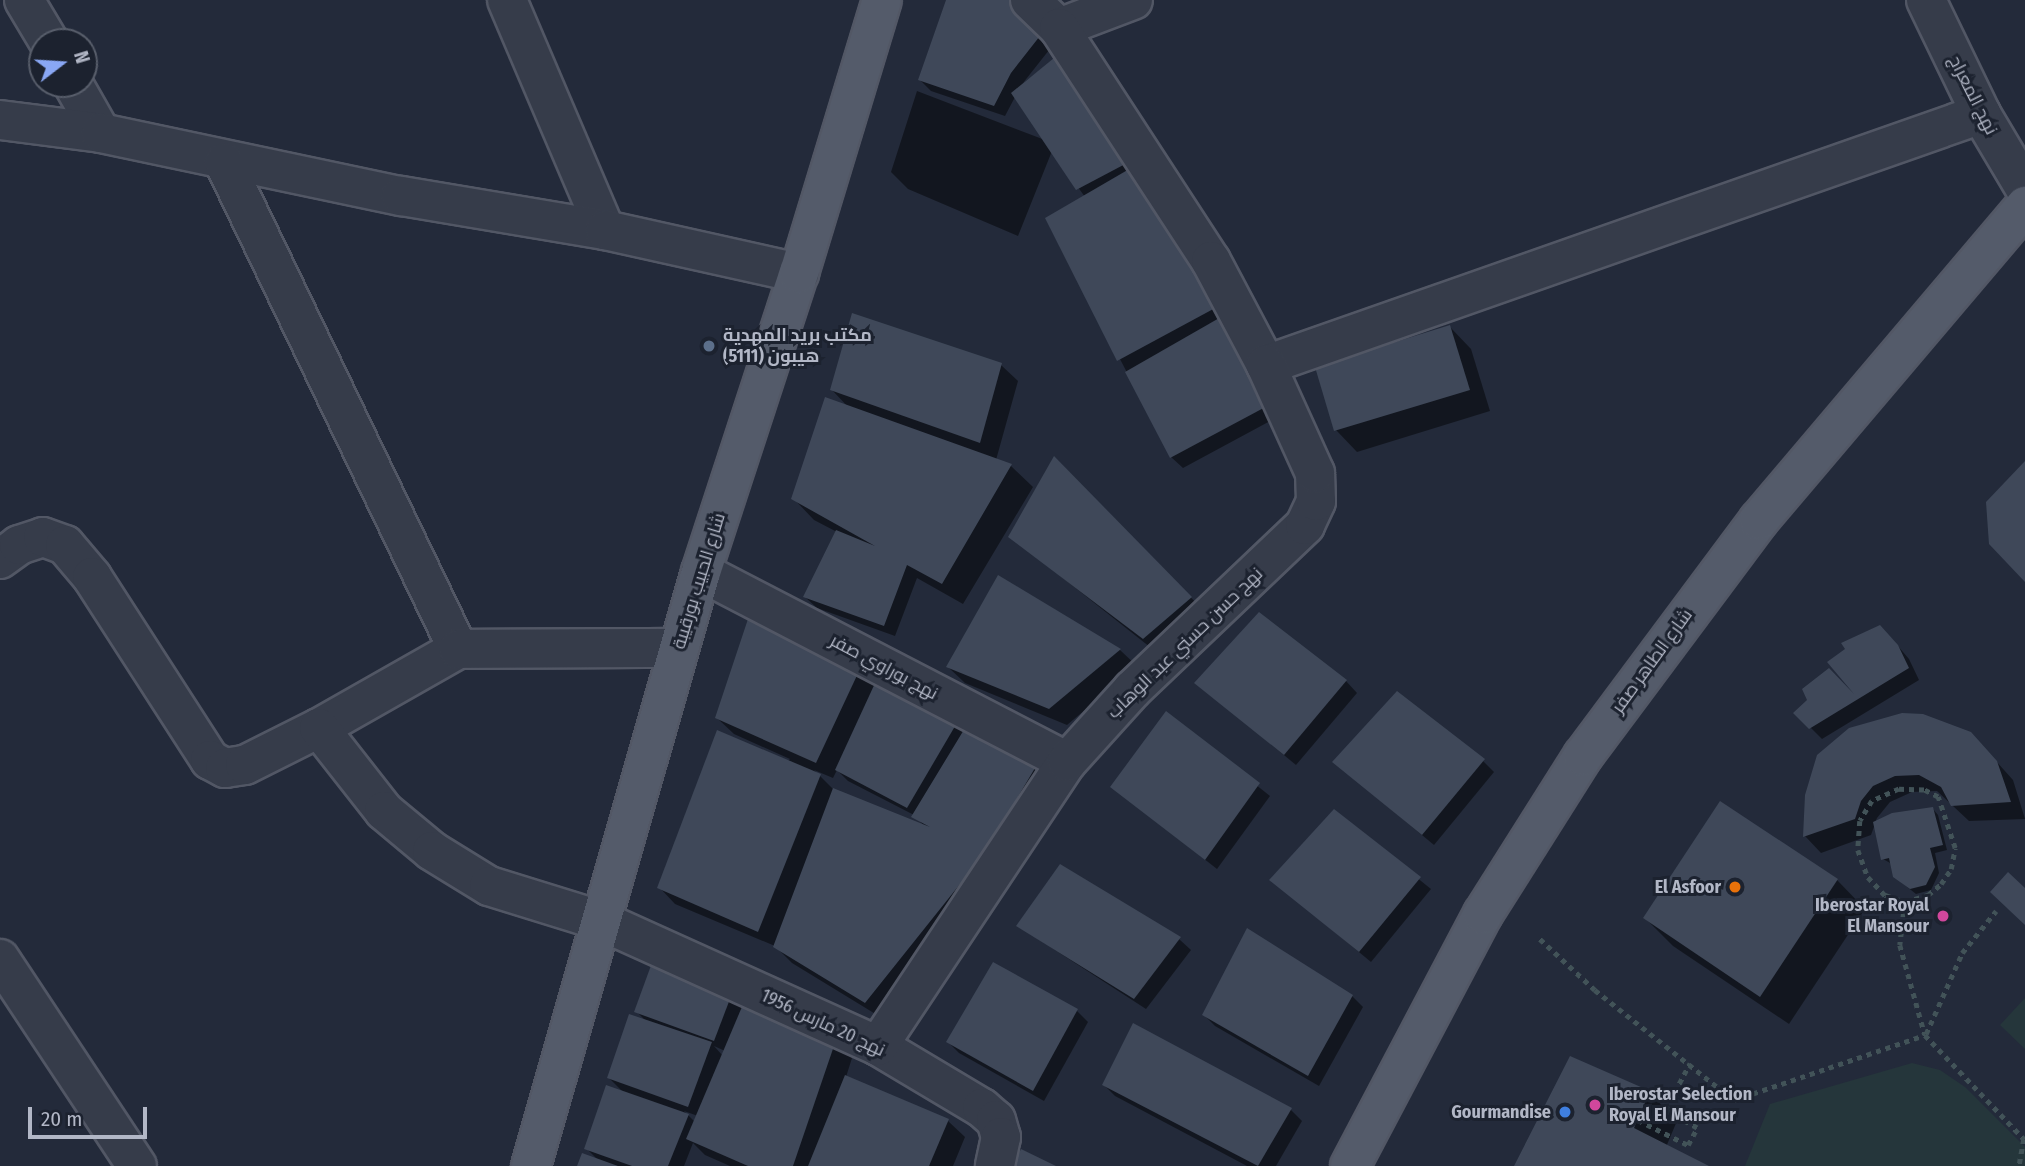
<!DOCTYPE html>
<meta charset="utf-8">
<style>
body{margin:0}
#map{position:relative;width:2025px;height:1166px;overflow:hidden;background:#232a3a;font-family:"Fira Sans Condensed",Cairo,sans-serif}
div>[style]{position:absolute}
[style*='--x']{left:calc(var(--x)*1px);top:calc(var(--y)*1px);width:calc(var(--w)*1px);rotate:calc(var(--a)*1deg)}
.green>*{inset:0;background:#25363b}
.shadow>*{inset:0;background:#0007}
.building>*{inset:0;background:#3f4859}
.path>*{height:4.5px;margin-top:-2.25px;transform-origin:0;background:repeating-linear-gradient(90deg,#425358 0 5px,transparent 0 10px)}
.roads{filter:drop-shadow(2px 0 #525765) drop-shadow(-2px 0 #525765) drop-shadow(0 2px #525765) drop-shadow(0 -2px #525765)}
.minor>*{height:38px;margin:-19px;padding:0 19px;transform-origin:19px;border-radius:19px;background:#363c4a}
.major>*{height:38px;margin:-19px;padding:0 19px;transform-origin:19px;border-radius:19px;background:#545b6a}
.dots>*{width:19px;height:19px;translate:-50% -50%;box-sizing:border-box;border:4px solid #1c222f;border-radius:50%}
span{translate:-50% -50%;white-space:nowrap;text-align:center;line-height:1.15;-webkit-text-stroke:6px #1c222f;paint-order:stroke}
.street-label{font-size:18px;color:#b2b7c6}
.poi-label{font-size:18px;color:#b2b7c6;font-weight:700}
.left{translate:0 -50%;text-align:left}
.right{translate:-100% -50%;text-align:right}
.north{position:absolute;left:28px;top:28px;width:70px;height:70px;box-sizing:border-box;background:#1c222f;border:2px solid #585e6b;border-radius:50%;rotate:73deg;font-size:19px;font-weight:700;line-height:28px;text-align:center;color:#b2b7c6}
.north::after{content:'';display:block;margin:auto;width:24px;height:32px;background:#89a7f4;clip-path:polygon(50% 0,100% 100%,50% 72%,0 100%)}
.scale{position:absolute;left:28px;top:1107px;width:119px;height:32px;box-sizing:border-box;border:4px solid #b2b7c6;border-top:0;padding-left:9px;font-size:21px;line-height:24px;white-space:nowrap;color:#b2b7c6;-webkit-text-stroke:5px #1c222f;paint-order:stroke}
</style>
<div id="map">
<div class="green">
<div style="clip-path:polygon(2025px 998px,2025px 1049px,2000px 1025px)"></div>
<div style="clip-path:polygon(1912px 1063px,1940px 1070px,1965px 1087px,2025px 1147px,2025px 1166px,1745px 1166px,1770px 1104px)"></div>
</div>
<div class="shadow">
<div style="clip-path:polygon(948px 0,1011px 0,1057px 40px,1023px 83px,1054px 60px,1065px 71px,1139px 173px,1285px 413px,1183px 468px,1171px 457px,1047px 219px,1085px 197px,1052px 151px,1018px 236px,908px 189px,891px 172px,917px 91px,1045px 140px,1015px 97px,1005px 116px,931px 91px,920px 80px)"></div>
<div style="clip-path:polygon(1450px 327px,1471px 349px,1490px 411px,1357px 452px,1336px 430px)"></div>
<div style="clip-path:polygon(1001px 365px,1018px 381px,996px 460px,1011px 466px,1033px 487px,963px 604px,917px 578px,895px 636px,817px 608px,805px 597px,837px 532px,814px 520px,793px 498px,849px 408px,832px 390px)"></div>
<div style="clip-path:polygon(1054px 458px,1212px 619px,1165px 659px,1010px 536px)"></div>
<div style="clip-path:polygon(999px 578px,1120px 650px,1137px 666px,1067px 725px,965px 683px,948px 667px)"></div>
<div style="clip-path:polygon(1891px 638px,1909px 659px,1919px 680px,1822px 739px,1796px 713px,1854px 696px)"></div>
<div style="clip-path:polygon(evenodd,859px 671px,876px 687px,1037px 765px,1048px 776px,882px 1018px,792px 963px,775px 946px,675px 904px,659px 887px,790px 759px,734px 734px,717px 718px,859px 671px,814px 770px,833px 778px,837px 770px,848px 781px,914px 815px,926px 828px,835px 791px,814px 770px)"></div>
<div style="clip-path:polygon(1346px 681px,1357px 693px,1296px 765px,1197px 683px)"></div>
<div style="clip-path:polygon(1166px 713px,1270px 796px,1217px 869px,1112px 787px)"></div>
<div style="clip-path:polygon(1987px 751px,2013px 780px,2025px 819px,1969px 821px,1937px 791px,1912px 792px,1890px 802px,1877px 818px,1875px 823px,1933px 809px,1938px 815px,1947px 850px,1935px 853px,1939px 873px,1931px 890px,1916px 894px,1901px 882px,1892px 864px,1883px 859px,1875px 824px,1871px 835px,1821px 853px,1805px 836px,1807px 795px)"></div>
<div style="clip-path:polygon(1483px 761px,1494px 772px,1434px 845px,1334px 762px)"></div>
<div style="clip-path:polygon(1334px 811px,1431px 889px,1371px 962px,1272px 880px)"></div>
<div style="clip-path:polygon(1837px 880px,1865px 909px,1789px 1024px,1673px 946px,1645px 918px)"></div>
<div style="clip-path:polygon(1018px 926px,1179px 939px,1191px 950px,1146px 1009px)"></div>
<div style="clip-path:polygon(evenodd,654px 963px,835px 1042px,852px 1058px,846px 1077px,948px 1121px,965px 1137px,953px 1166px,730px 1166px,705px 1155px,693px 1143px,684px 1166px,579px 1166px,599px 1161px,586px 1148px,625px 1094px,609px 1078px,647px 1022px,636px 1011px,654px 963px,714px 1046px,725px 1051px,723px 1056px,714px 1046px,654px 963px,684px 1111px,698px 1116px,695px 1122px,684px 1111px)"></div>
<div style="clip-path:polygon(1352px 996px,1363px 1007px,1319px 1086px,1215px 1026px,1204px 1015px)"></div>
<div style="clip-path:polygon(1077px 1011px,1088px 1022px,1044px 1101px,959px 1053px,948px 1042px)"></div>
<div style="clip-path:polygon(1104px 1085px,1291px 1110px,1302px 1121px,1276px 1166px,1247px 1166px,1115px 1096px)"></div>
<div style="clip-path:polygon(1649px 1092px,1677px 1121px,1666px 1147px,1705px 1166px,1516px 1166px)"></div>
</div>
<div class="building">
<div style="clip-path:polygon(946px 0,1014px 0,1047px 27px,1011px 73px,994px 106px,918px 80px)"></div>
<div style="clip-path:polygon(1054px 58px,1129px 162px,1076px 190px,1011px 93px)"></div>
<div style="clip-path:polygon(1131px 168px,1217px 307px,1117px 361px,1045px 218px)"></div>
<div style="clip-path:polygon(852px 313px,1002px 363px,980px 443px,830px 390px)"></div>
<div style="clip-path:polygon(1221px 317px,1275px 402px,1170px 458px,1125px 372px)"></div>
<div style="clip-path:polygon(1450px 325px,1470px 390px,1334px 431px,1315px 367px)"></div>
<div style="clip-path:polygon(825px 397px,1012px 464px,942px 584px,907px 565px,884px 626px,803px 597px,836px 530px,875px 546px,791px 499px)"></div>
<div style="clip-path:polygon(1054px 456px,1192px 597px,1143px 639px,1008px 537px)"></div>
<div style="clip-path:polygon(2025px 461px,2025px 582px,1989px 544px,1986px 502px)"></div>
<div style="clip-path:polygon(998px 575px,1121px 649px,1049px 709px,946px 667px)"></div>
<div style="clip-path:polygon(1259px 612px,1347px 680px,1284px 755px,1194px 683px)"></div>
<div style="clip-path:polygon(749px 616px,860px 669px,816px 763px,715px 718px)"></div>
<div style="clip-path:polygon(1880px 625px,1898px 645px,1909px 668px,1809px 729px,1793px 713px,1807px 700px,1802px 689px,1829px 668px,1854px 694px,1827px 662px,1845px 649px,1841px 643px)"></div>
<div style="clip-path:polygon(876px 681px,961px 716px,907px 808px,835px 770px)"></div>
<div style="clip-path:polygon(1397px 691px,1485px 759px,1422px 835px,1332px 762px)"></div>
<div style="clip-path:polygon(1166px 711px,1260px 783px,1205px 860px,1110px 787px)"></div>
<div style="clip-path:polygon(1902px 713px,1923px 714px,1971px 732px,1997px 761px,2011px 802px,1951px 806px,1941px 787px,1919px 775px,1895px 776px,1873px 786px,1861px 801px,1855px 819px,1803px 837px,1805px 795px,1817px 755px,1849px 728px)"></div>
<div style="clip-path:polygon(965px 728px,1038px 763px,984px 854px,865px 1003px,773px 947px,833px 788px,930px 827px,911px 817px)"></div>
<div style="clip-path:polygon(717px 730px,821px 774px,758px 932px,657px 888px)"></div>
<div style="clip-path:polygon(1720px 801px,1838px 879px,1760px 997px,1643px 918px)"></div>
<div style="clip-path:polygon(1933px 807px,1943px 845px,1930px 848px,1935px 867px,1926px 885px,1910px 889px,1893px 877px,1889px 858px,1881px 860px,1873px 822px,1892px 813px)"></div>
<div style="clip-path:polygon(1334px 809px,1421px 877px,1359px 952px,1269px 880px)"></div>
<div style="clip-path:polygon(1060px 864px,1181px 937px,1134px 999px,1016px 926px)"></div>
<div style="clip-path:polygon(2008px 872px,2025px 888px,2025px 925px,1990px 892px)"></div>
<div style="clip-path:polygon(1247px 928px,1353px 995px,1308px 1076px,1202px 1015px)"></div>
<div style="clip-path:polygon(653px 960px,733px 991px,714px 1041px,634px 1012px)"></div>
<div style="clip-path:polygon(993px 962px,1078px 1009px,1033px 1091px,946px 1042px)"></div>
<div style="clip-path:polygon(744px 1002px,836px 1040px,793px 1166px,748px 1166px,686px 1139px)"></div>
<div style="clip-path:polygon(629px 1014px,712px 1042px,688px 1107px,607px 1078px)"></div>
<div style="clip-path:polygon(1133px 1023px,1292px 1108px,1258px 1166px,1102px 1085px)"></div>
<div style="clip-path:polygon(1570px 1056px,1650px 1091px,1634px 1128px,1709px 1166px,1514px 1166px)"></div>
<div style="clip-path:polygon(845px 1075px,949px 1119px,929px 1166px,808px 1166px)"></div>
<div style="clip-path:polygon(606px 1085px,689px 1114px,668px 1166px,632px 1166px,584px 1149px)"></div>
<div style="clip-path:polygon(1021px 1149px,1056px 1166px,1012px 1166px)"></div>
<div style="clip-path:polygon(582px 1153px,618px 1166px,577px 1166px)"></div>
</div>
<div class="path">
<div style="--x:1905;--y:902;--w:24;--a:-17"></div>
<div style="--x:1928;--y:895;--w:17;--a:-40"></div>
<div style="--x:1941;--y:884;--w:18;--a:-56"></div>
<div style="--x:1951;--y:869;--w:21;--a:-79"></div>
<div style="--x:1955;--y:848;--w:54;--a:-108.4"></div>
<div style="--x:1938;--y:797;--w:16;--a:-153"></div>
<div style="--x:1924;--y:790;--w:25;--a:-178"></div>
<div style="--x:1899;--y:789;--w:30;--a:156"></div>
<div style="--x:1872;--y:801;--w:23;--a:121"></div>
<div style="--x:1860;--y:821;--w:29;--a:94"></div>
<div style="--x:1858;--y:850;--w:29;--a:70"></div>
<div style="--x:1868;--y:877;--w:25;--a:47"></div>
<div style="--x:1885;--y:895;--w:21;--a:19"></div>
<div style="--x:1905;--y:902;--w:43;--a:96.6"></div>
<div style="--x:1900;--y:945;--w:93;--a:74.5"></div>
<div style="--x:1540;--y:939;--w:75;--a:42.8"></div>
<div style="--x:1595;--y:990;--w:177;--a:38.4"></div>
<div style="--x:1734;--y:1100;--w:202;--a:-18.8"></div>
<div style="--x:1925;--y:1035;--w:144;--a:46.4"></div>
<div style="--x:2024;--y:1139;--w:27;--a:100"></div>
<div style="--x:1926;--y:1034;--w:89;--a:-66"></div>
<div style="--x:1962;--y:953;--w:54;--a:-51"></div>
<div style="--x:1638;--y:1120;--w:56;--a:26.6"></div>
<div style="--x:1688;--y:1145;--w:19;--a:-62"></div>
<div style="--x:1697;--y:1128;--w:37;--a:-151"></div>
<div style="--x:1665;--y:1110;--w:53;--a:-62"></div>
</div>
<div class="roads">
<div class="minor">
<div style="--x:24;--y:0;--w:49;--a:59.2"></div>
<div style="--x:507;--y:0;--w:250;--a:66.9"></div>
<div style="--x:1030;--y:0;--w:40;--a:44"></div>
<div style="--x:1059;--y:28;--w:79;--a:-20.7"></div>
<div style="--x:1926;--y:0;--w:127;--a:64.2"></div>
<div style="--x:1981;--y:114;--w:86;--a:59.3"></div>
<div style="--x:1059;--y:28;--w:278;--a:56.9"></div>
<div style="--x:1211;--y:261;--w:118;--a:62.1"></div>
<div style="--x:1266;--y:365;--w:758;--a:-19.34"></div>
<div style="--x:73;--y:84;--w:56;--a:60.3"></div>
<div style="--x:0;--y:120;--w:102;--a:7.3"></div>
<div style="--x:101;--y:133;--w:307;--a:11.9"></div>
<div style="--x:401;--y:196;--w:207;--a:9.5"></div>
<div style="--x:605;--y:230;--w:199;--a:12.5"></div>
<div style="--x:0;--y:559;--w:24;--a:-36"></div>
<div style="--x:19;--y:545;--w:25;--a:-18"></div>
<div style="--x:43;--y:537;--w:23;--a:20"></div>
<div style="--x:65;--y:545;--w:42;--a:49.8"></div>
<div style="--x:92;--y:577;--w:218;--a:57.2"></div>
<div style="--x:210;--y:760;--w:17;--a:28"></div>
<div style="--x:225;--y:768;--w:20;--a:-9"></div>
<div style="--x:245;--y:765;--w:83;--a:-26.6"></div>
<div style="--x:319;--y:728;--w:160;--a:-29.6"></div>
<div style="--x:458;--y:649;--w:540;--a:-115.66"></div>
<div style="--x:701;--y:572;--w:412;--a:27.4"></div>
<div style="--x:458;--y:649;--w:220;--a:-0.3"></div>
<div style="--x:319;--y:728;--w:105;--a:51.9"></div>
<div style="--x:384;--y:811;--w:62;--a:39.8"></div>
<div style="--x:432;--y:851;--w:67;--a:31.6"></div>
<div style="--x:489;--y:886;--w:115;--a:17.2"></div>
<div style="--x:599;--y:920;--w:306;--a:24.3"></div>
<div style="--x:878;--y:1046;--w:121;--a:30.8"></div>
<div style="--x:982;--y:1108;--w:18;--a:41"></div>
<div style="--x:996;--y:1120;--w:18;--a:74"></div>
<div style="--x:1001;--y:1137;--w:30;--a:102"></div>
<div style="--x:0;--y:959;--w:248;--a:56.5"></div>
<div style="--x:878;--y:1046;--w:341;--a:-56.4"></div>
<div style="--x:1067;--y:762;--w:97;--a:-47.9"></div>
<div style="--x:1132;--y:690;--w:239;--a:-43.6"></div>
<div style="--x:1305;--y:525;--w:26;--a:-65"></div>
<div style="--x:1316;--y:501;--w:28;--a:-92"></div>
<div style="--x:1315;--y:473;--w:119;--a:-114.4"></div>
</div>
<div class="major">
<div style="--x:531;--y:1166;--w:618;--a:-74.03"></div>
<div style="--x:701;--y:572;--w:315;--a:-71.9"></div>
<div style="--x:799;--y:273;--w:285;--a:-73.1"></div>
<div style="--x:1350;--y:1166;--w:285;--a:-62.2"></div>
<div style="--x:1483;--y:914;--w:187;--a:-57.7"></div>
<div style="--x:1583;--y:756;--w:294;--a:-53.3"></div>
<div style="--x:1759;--y:520;--w:412;--a:-49.7"></div>
</div>
</div>
<div class="dots">
<div style="left:709px;top:346px;background:#5c6f8a"></div>
<div style="left:1735px;top:887px;background:#e8710a"></div>
<div style="left:1943px;top:916px;background:#d1479c"></div>
<div style="left:1595px;top:1105px;background:#d1479c"></div>
<div style="left:1565px;top:1112px;background:#3f7fe0"></div>
</div>
<div class="street-label">
<span style="left:1973px;top:95px;rotate:63deg">نهج المعراج</span>
<span style="left:699px;top:581px;rotate:-73deg">شارع الحبيب بورقيبة</span>
<span style="left:1185px;top:643px;rotate:-44deg">نهج حسن حسني عبد الوهاب</span>
<span style="left:1652px;top:661px;rotate:-54deg">شارع الطاهر صفر</span>
<span style="left:884px;top:667px;rotate:28deg">نهج بوراوي صفر</span>
<span style="left:823px;top:1023px;rotate:25deg">نهج 20 مارس 1956</span>
</div>
<div class="poi-label">
<span class="left" style="left:723px;top:346px">مكتب بريد المهدية<br>هيبون (5111)</span>
<span class="right" style="left:1721px;top:887px">El Asfoor</span>
<span class="right" style="left:1929px;top:916px">Iberostar Royal<br>El Mansour</span>
<span class="left" style="left:1609px;top:1105px">Iberostar Selection<br>Royal El Mansour</span>
<span class="right" style="left:1551px;top:1112px">Gourmandise</span>
</div>
<div class="north">N</div>
<div class="scale">20 m</div>
</div>
